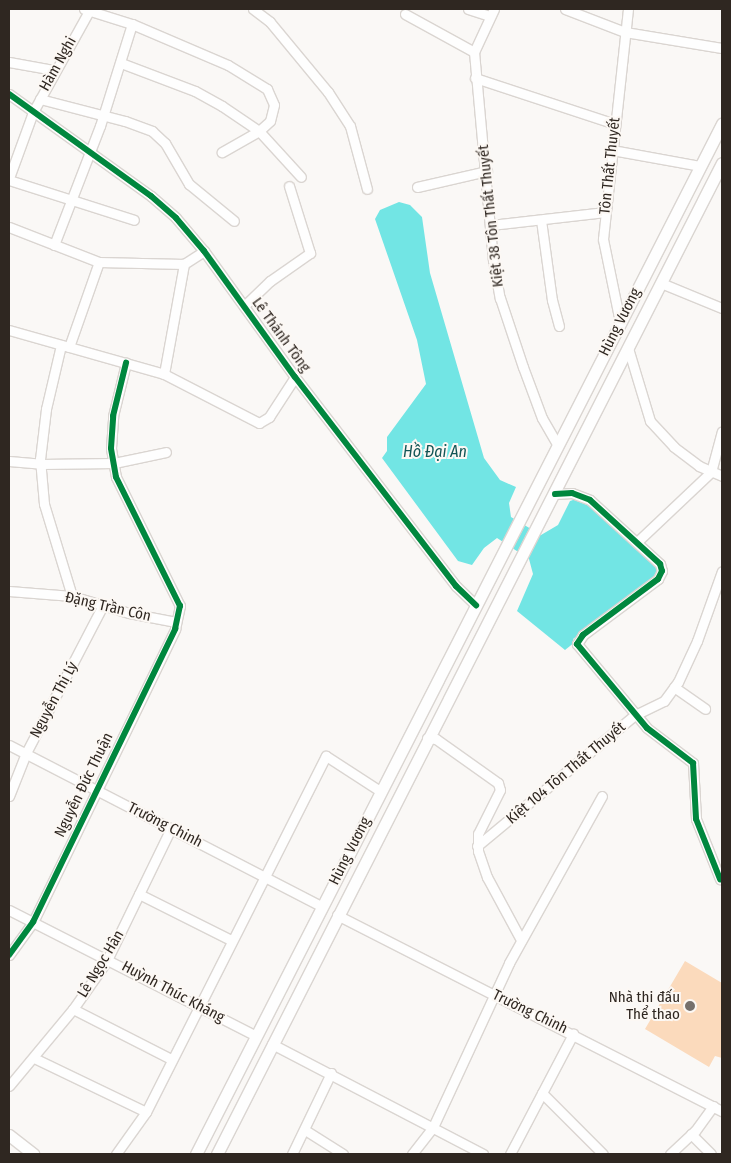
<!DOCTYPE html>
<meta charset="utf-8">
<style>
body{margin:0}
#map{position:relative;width:731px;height:1163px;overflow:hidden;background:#faf8f6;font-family:"Fira Sans Condensed",sans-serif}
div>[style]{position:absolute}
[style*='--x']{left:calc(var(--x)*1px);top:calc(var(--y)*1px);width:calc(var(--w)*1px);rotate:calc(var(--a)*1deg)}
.green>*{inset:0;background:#fbdabc}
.water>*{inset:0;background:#72e5e4}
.roads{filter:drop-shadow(1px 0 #dad5d1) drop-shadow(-1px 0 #dad5d1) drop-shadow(0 1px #dad5d1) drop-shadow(0 -1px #dad5d1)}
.minor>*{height:9px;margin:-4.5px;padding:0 4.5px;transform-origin:4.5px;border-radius:4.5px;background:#fefefe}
.major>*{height:11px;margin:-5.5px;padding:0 5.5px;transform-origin:5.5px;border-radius:5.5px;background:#fefefe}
.cycleway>*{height:6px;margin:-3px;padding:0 3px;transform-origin:3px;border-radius:3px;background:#00873e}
.dots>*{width:14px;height:14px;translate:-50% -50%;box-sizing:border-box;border:2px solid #fcf8f4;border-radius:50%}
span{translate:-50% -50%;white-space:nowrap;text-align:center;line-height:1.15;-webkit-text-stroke:4px #fcf8f4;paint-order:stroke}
.street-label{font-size:15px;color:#2f2721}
.poi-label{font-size:15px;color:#2f2721}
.right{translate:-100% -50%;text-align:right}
.water-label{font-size:16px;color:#125555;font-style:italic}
.frame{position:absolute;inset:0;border:10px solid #2f2721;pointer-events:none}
</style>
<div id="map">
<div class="green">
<div style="clip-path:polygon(685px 961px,722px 983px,722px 1058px,715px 1056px,709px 1067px,645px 1029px)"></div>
</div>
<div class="water">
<div style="clip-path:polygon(399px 202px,410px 205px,422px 217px,430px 273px,484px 458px,500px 480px,516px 487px,509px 503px,511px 517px,541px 535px,558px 525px,570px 501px,582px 497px,663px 572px,573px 639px,575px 642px,565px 650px,517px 611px,533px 574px,529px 559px,497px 538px,484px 548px,472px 565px,458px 561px,382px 458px,387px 451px,387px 437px,426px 384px,417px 340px,375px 219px,380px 210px)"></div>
</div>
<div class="roads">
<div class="minor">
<div style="--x:84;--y:9;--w:50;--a:17.4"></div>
<div style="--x:132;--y:24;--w:104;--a:23.1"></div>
<div style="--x:228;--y:65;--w:46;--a:31.6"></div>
<div style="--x:267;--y:89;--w:17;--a:66"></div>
<div style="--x:274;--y:105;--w:16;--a:104"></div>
<div style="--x:270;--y:121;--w:15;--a:138"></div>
<div style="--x:259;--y:131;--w:43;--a:150.4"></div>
<div style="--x:253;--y:9;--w:21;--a:37"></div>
<div style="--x:270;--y:22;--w:91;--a:50.4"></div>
<div style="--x:328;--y:92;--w:40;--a:57.1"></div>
<div style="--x:350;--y:126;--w:65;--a:74.9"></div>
<div style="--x:468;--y:9;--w:22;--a:18"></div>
<div style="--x:494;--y:9;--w:47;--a:114.9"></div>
<div style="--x:474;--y:52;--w:209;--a:84.8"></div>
<div style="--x:493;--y:260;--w:39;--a:80"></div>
<div style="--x:500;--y:298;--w:73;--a:71.6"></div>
<div style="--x:523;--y:367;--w:54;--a:69.6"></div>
<div style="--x:542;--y:418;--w:32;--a:60"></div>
<div style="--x:565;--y:9;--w:64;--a:21"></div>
<div style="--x:625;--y:32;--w:98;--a:9.4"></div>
<div style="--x:405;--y:14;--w:79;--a:28.8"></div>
<div style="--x:9;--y:62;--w:46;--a:10.1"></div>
<div style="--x:121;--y:63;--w:79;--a:20.7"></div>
<div style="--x:195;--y:91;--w:31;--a:29"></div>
<div style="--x:222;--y:106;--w:45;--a:34"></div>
<div style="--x:259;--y:131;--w:62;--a:47.6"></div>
<div style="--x:475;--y:78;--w:147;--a:18.2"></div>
<div style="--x:9;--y:94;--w:175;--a:35.7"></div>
<div style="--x:151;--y:196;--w:33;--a:41"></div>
<div style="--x:176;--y:218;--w:43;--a:49.7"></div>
<div style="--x:204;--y:251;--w:155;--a:54.2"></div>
<div style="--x:295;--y:377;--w:264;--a:52.4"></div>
<div style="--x:456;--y:586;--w:28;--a:44"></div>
<div style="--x:40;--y:99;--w:88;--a:14.5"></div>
<div style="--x:125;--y:121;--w:29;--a:20"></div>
<div style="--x:152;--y:131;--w:18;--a:43"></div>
<div style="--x:165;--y:143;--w:48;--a:59.7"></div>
<div style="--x:189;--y:184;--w:58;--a:39.4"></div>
<div style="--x:612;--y:150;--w:89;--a:10.3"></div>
<div style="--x:9;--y:178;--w:70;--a:-70"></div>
<div style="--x:33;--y:112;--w:118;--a:-61"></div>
<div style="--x:9;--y:180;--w:131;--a:17.7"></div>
<div style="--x:417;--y:187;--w:72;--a:-12.9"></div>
<div style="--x:541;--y:220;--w:81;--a:82.2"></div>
<div style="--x:552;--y:300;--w:27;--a:75"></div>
<div style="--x:491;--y:225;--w:115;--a:-6.5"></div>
<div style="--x:9;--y:227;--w:97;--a:21.3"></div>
<div style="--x:99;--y:262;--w:85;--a:1.3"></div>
<div style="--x:184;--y:264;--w:24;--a:-33"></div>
<div style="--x:54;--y:245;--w:128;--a:-68.9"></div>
<div style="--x:100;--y:126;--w:107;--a:-72.6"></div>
<div style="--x:661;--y:283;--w:66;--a:22.3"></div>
<div style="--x:244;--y:306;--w:36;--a:-44"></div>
<div style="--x:270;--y:281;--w:49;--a:-35"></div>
<div style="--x:310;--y:253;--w:70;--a:-107.4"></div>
<div style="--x:620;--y:322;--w:85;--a:-101.6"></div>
<div style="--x:603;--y:239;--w:231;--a:-83.8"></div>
<div style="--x:9;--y:330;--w:161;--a:15.8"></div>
<div style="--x:164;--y:374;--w:107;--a:27.3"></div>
<div style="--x:259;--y:423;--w:12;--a:-31"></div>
<div style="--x:269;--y:417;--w:48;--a:-57"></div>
<div style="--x:61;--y:345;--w:66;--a:103.2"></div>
<div style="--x:46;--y:409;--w:50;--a:96.8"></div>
<div style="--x:40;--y:459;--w:45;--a:84.9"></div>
<div style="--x:44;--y:504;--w:96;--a:73.1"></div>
<div style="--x:69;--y:347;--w:90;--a:-70.6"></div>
<div style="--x:628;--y:348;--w:76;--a:73.2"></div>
<div style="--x:650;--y:421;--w:35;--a:47"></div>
<div style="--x:674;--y:447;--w:31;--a:37"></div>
<div style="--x:699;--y:466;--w:25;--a:23"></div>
<div style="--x:164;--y:374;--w:112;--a:-79.7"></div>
<div style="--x:9;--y:461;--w:32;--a:5"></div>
<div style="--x:41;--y:464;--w:73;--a:-0.8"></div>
<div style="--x:114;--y:463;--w:53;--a:-11.9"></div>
<div style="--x:555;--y:494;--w:17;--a:-3"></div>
<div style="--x:572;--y:493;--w:19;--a:21"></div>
<div style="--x:590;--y:500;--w:95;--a:42.4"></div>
<div style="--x:660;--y:564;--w:7;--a:74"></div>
<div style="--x:662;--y:571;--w:9;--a:117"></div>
<div style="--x:658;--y:579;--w:94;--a:143.3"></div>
<div style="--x:583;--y:635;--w:11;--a:124"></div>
<div style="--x:577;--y:644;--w:109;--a:50.2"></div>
<div style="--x:647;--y:728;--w:58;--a:37.3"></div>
<div style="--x:693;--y:763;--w:56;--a:86.9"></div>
<div style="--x:696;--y:819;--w:65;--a:68.2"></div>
<div style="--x:638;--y:541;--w:100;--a:-43.4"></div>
<div style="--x:711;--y:472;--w:42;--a:-75"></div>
<div style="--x:9;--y:591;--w:63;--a:4.5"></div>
<div style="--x:72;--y:596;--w:59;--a:16.6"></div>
<div style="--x:129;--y:613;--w:48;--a:10.8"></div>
<div style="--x:674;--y:687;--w:38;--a:35"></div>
<div style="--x:427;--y:738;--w:9;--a:6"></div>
<div style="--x:436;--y:739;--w:76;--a:35.4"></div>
<div style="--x:498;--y:783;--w:7;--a:74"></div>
<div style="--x:500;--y:790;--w:49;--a:116.6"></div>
<div style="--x:478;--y:834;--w:17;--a:90"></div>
<div style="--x:478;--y:851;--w:28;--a:71"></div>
<div style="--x:487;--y:877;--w:72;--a:61.6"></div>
<div style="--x:9;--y:745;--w:351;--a:27.3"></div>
<div style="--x:9;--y:796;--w:46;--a:-68.4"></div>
<div style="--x:26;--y:753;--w:167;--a:-62.5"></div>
<div style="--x:477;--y:846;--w:205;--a:-39.7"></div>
<div style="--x:635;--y:715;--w:32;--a:-26"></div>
<div style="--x:664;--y:701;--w:24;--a:-54"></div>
<div style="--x:678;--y:682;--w:45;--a:-65.1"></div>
<div style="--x:697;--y:641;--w:74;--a:-70.3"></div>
<div style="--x:139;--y:894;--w:103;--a:26.6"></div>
<div style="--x:9;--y:910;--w:277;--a:27"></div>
<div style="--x:337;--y:915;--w:432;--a:27"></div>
<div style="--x:9;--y:955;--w:41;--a:-54"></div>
<div style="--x:33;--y:922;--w:326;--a:-64.1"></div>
<div style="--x:175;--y:629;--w:24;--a:-78"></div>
<div style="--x:180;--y:606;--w:144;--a:-116.4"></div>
<div style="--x:116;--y:477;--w:29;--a:-100"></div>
<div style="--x:111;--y:448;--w:32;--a:-86"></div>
<div style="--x:113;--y:416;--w:55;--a:-76.2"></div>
<div style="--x:73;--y:1009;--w:110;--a:27"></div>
<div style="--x:272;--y:1044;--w:238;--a:27.5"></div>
<div style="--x:34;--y:1058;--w:124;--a:25.7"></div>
<div style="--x:9;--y:1086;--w:100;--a:-50.3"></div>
<div style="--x:73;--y:1009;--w:57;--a:-54.9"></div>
<div style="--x:106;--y:962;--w:149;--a:-64.1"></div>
<div style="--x:542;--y:1093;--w:86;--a:45"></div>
<div style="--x:305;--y:1130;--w:45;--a:32.3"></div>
<div style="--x:691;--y:1134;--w:28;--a:45"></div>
<div style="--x:116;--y:1154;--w:52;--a:-54.5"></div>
<div style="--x:146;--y:1112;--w:399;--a:-63.2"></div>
<div style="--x:326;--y:756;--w:64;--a:32.9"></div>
<div style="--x:292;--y:1154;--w:90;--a:-64.3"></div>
<div style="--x:412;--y:1154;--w:34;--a:-52"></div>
<div style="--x:433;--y:1127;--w:181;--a:-65.1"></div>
<div style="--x:509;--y:963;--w:191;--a:-60.9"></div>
<div style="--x:510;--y:1154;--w:136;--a:-62.3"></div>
<div style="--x:670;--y:1154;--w:34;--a:-43"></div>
<div style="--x:695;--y:1131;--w:31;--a:-54"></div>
</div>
<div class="major">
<div style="--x:9;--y:1135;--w:31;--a:38"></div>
<div style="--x:196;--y:1154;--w:1157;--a:-62.95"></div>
<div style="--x:217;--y:1154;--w:1112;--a:-63"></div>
</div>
</div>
<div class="cycleway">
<div style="--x:9;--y:94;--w:175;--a:35.7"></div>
<div style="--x:151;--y:196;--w:33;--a:41"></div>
<div style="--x:176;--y:218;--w:43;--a:49.7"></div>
<div style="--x:204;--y:251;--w:155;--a:54.2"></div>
<div style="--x:295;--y:377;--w:264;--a:52.4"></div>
<div style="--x:456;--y:586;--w:28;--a:44"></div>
<div style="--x:555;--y:494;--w:17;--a:-3"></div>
<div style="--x:572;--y:493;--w:19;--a:21"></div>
<div style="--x:590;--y:500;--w:95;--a:42.4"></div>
<div style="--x:660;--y:564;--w:7;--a:74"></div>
<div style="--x:662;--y:571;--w:9;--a:117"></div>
<div style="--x:658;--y:579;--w:94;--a:143.3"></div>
<div style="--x:583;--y:635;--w:11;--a:124"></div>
<div style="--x:577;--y:644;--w:109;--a:50.2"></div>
<div style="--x:647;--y:728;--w:58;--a:37.3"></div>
<div style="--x:693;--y:763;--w:56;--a:86.9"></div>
<div style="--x:696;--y:819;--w:65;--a:68.2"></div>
<div style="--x:9;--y:955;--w:41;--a:-54"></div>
<div style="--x:33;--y:922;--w:326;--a:-64.1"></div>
<div style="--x:175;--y:629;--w:24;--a:-78"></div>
<div style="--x:180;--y:606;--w:144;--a:-116.4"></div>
<div style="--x:116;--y:477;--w:29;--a:-100"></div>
<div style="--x:111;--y:448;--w:32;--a:-86"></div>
<div style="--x:113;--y:416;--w:55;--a:-76.2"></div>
</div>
<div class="dots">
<div style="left:690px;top:1006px;background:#76706c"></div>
</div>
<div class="street-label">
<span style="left:58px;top:64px;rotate:-61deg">Hàm Nghi</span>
<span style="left:610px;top:166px;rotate:-84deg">Tôn Thất Thuyết</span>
<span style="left:491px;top:216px;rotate:-96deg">Kiệt 38 Tôn Thất Thuyết</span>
<span style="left:620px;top:322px;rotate:-63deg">Hùng Vương</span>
<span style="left:281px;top:335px;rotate:54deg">Lê Thánh Tông</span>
<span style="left:108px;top:607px;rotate:13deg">Đặng Trần Côn</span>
<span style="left:54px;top:700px;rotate:-62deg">Nguyễn Thị Lý</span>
<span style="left:566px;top:773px;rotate:-40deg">Kiệt 104 Tôn Thất Thuyết</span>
<span style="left:84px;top:785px;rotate:-64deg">Nguyễn Đức Thuận</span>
<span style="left:165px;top:825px;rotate:27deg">Trường Chinh</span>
<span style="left:350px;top:851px;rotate:-63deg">Hùng Vương</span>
<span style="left:101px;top:964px;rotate:-59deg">Lê Ngọc Hân</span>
<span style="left:173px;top:992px;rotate:28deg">Huỳnh Thúc Kháng</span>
<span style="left:530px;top:1012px;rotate:26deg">Trường Chinh</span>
</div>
<div class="poi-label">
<span class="right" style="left:680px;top:1006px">Nhà thi đấu<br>Thể thao</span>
</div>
<div class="water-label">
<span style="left:435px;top:452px">Hồ Đại An</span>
</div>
<div class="frame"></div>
</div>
